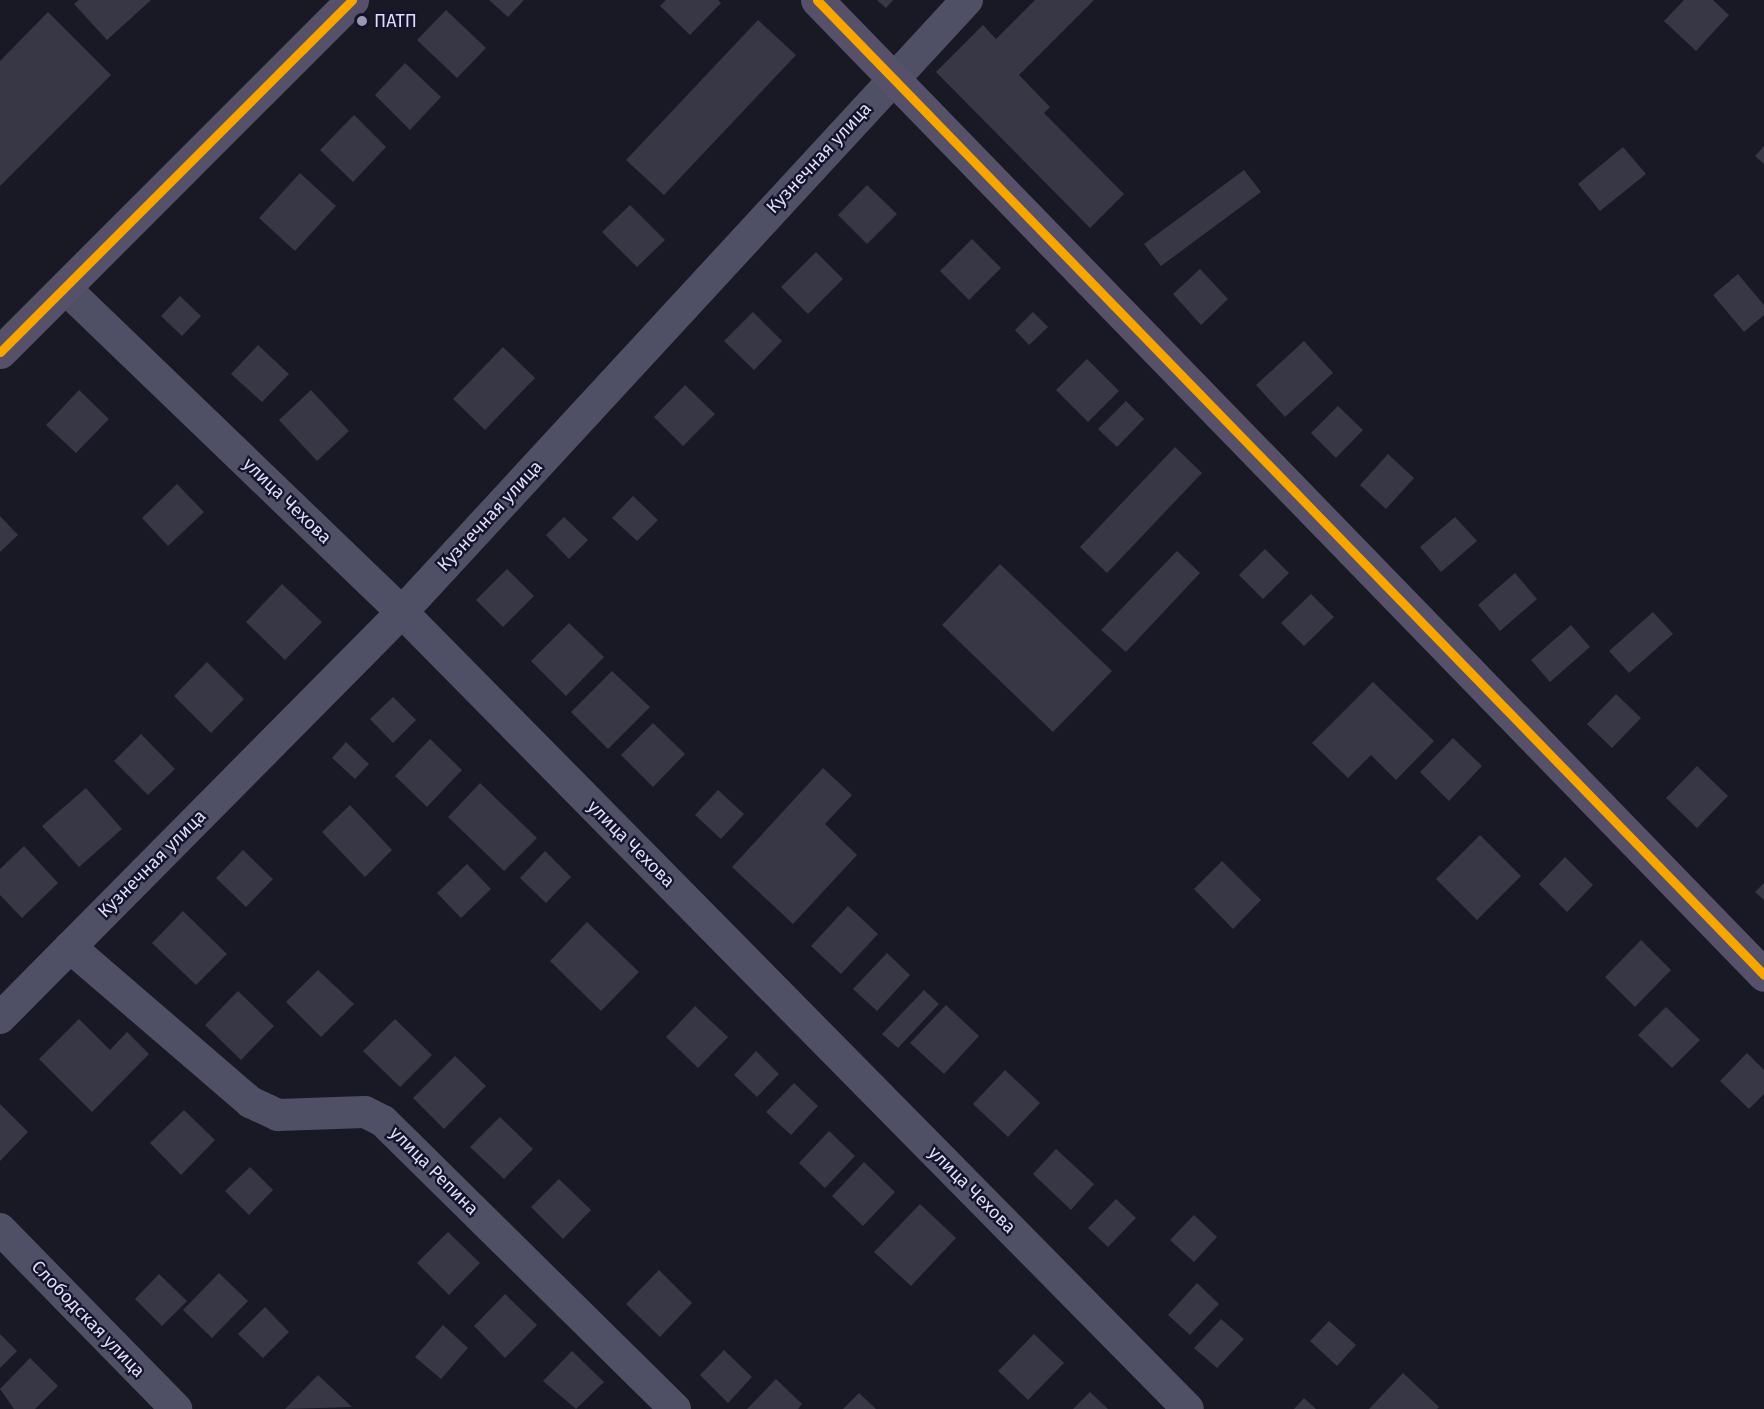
<!DOCTYPE html>
<meta charset="utf-8">
<style>
body{margin:0}
#map{position:relative;width:1764px;height:1409px;overflow:hidden;background:#191825;font-family:"Fira Sans",sans-serif}
div>[style]{position:absolute}
[style*='--x']{left:calc(var(--x)*1px);top:calc(var(--y)*1px);width:calc(var(--w)*1px);rotate:calc(var(--a)*1deg)}
.building>*{inset:0;background:#383746}
.minor>*{height:32px;margin:-16px;padding:0 16px;transform-origin:16px;border-radius:16px;background:#4f5065}
.major>*{height:33px;margin:-16.5px;padding:0 16.5px;transform-origin:16.5px;border-radius:16.5px;background:#565069}
.bus-1>*{height:9px;margin:-4.5px;padding:0 4.5px;transform-origin:4.5px;border-radius:4.5px;background:#f7a600}
.dots>*{width:16px;height:16px;translate:-50% -50%;box-sizing:border-box;border:3px solid #15132a;border-radius:50%}
span{translate:-50% -50%;white-space:nowrap;text-align:center;line-height:1.15;-webkit-text-stroke:4.5px #15132a;paint-order:stroke}
.poi-label{font-size:18px;color:#dfdffd}
.left{translate:0 -50%;text-align:left}
.street-label{font-size:18px;color:#dfdffd}
</style>
<div id="map">
<div class="building">
<div style="clip-path:polygon(79px 0,151px 0,107px 40px,74px 4px)"></div>
<div style="clip-path:polygon(489px 0,524px 0,508px 17px)"></div>
<div style="clip-path:polygon(666px 0,718px 0,721px 3px,690px 35px,660px 6px)"></div>
<div style="clip-path:polygon(877px 0,893px 0,886px 8px)"></div>
<div style="clip-path:polygon(1035px 0,1094px 0,1019px 75px,1050px 107px,1044px 113px,1124px 194px,1090px 228px,936px 72px,983px 25px,996px 39px)"></div>
<div style="clip-path:polygon(1684px 0,1713px 0,1729px 15px,1696px 51px,1664px 21px)"></div>
<div style="clip-path:polygon(446px 10px,486px 48px,457px 78px,417px 40px)"></div>
<div style="clip-path:polygon(48px 12px,111px 75px,0 186px,0 61px)"></div>
<div style="clip-path:polygon(758px 20px,796px 55px,664px 195px,626px 160px)"></div>
<div style="clip-path:polygon(405px 63px,441px 97px,410px 130px,375px 95px)"></div>
<div style="clip-path:polygon(354px 115px,386px 147px,353px 182px,320px 150px)"></div>
<div style="clip-path:polygon(1764px 146px,1764px 164px,1755px 156px)"></div>
<div style="clip-path:polygon(1623px 147px,1646px 174px,1600px 211px,1578px 184px)"></div>
<div style="clip-path:polygon(1244px 170px,1261px 192px,1161px 266px,1144px 244px)"></div>
<div style="clip-path:polygon(300px 173px,336px 206px,295px 251px,259px 218px)"></div>
<div style="clip-path:polygon(867px 185px,897px 214px,867px 244px,838px 215px)"></div>
<div style="clip-path:polygon(630px 205px,665px 240px,637px 267px,602px 232px)"></div>
<div style="clip-path:polygon(972px 239px,1001px 268px,969px 300px,940px 271px)"></div>
<div style="clip-path:polygon(816px 252px,843px 279px,808px 314px,781px 287px)"></div>
<div style="clip-path:polygon(1200px 269px,1228px 299px,1201px 325px,1173px 294px)"></div>
<div style="clip-path:polygon(1738px 274px,1764px 305px,1764px 315px,1744px 332px,1713px 295px)"></div>
<div style="clip-path:polygon(180px 296px,201px 316px,182px 336px,161px 316px)"></div>
<div style="clip-path:polygon(753px 312px,782px 341px,754px 370px,724px 341px)"></div>
<div style="clip-path:polygon(1033px 312px,1048px 327px,1029px 345px,1015px 330px)"></div>
<div style="clip-path:polygon(1304px 341px,1333px 373px,1285px 417px,1256px 385px)"></div>
<div style="clip-path:polygon(258px 345px,289px 374px,262px 402px,231px 374px)"></div>
<div style="clip-path:polygon(503px 347px,535px 378px,485px 430px,453px 399px)"></div>
<div style="clip-path:polygon(1087px 359px,1119px 391px,1088px 422px,1056px 390px)"></div>
<div style="clip-path:polygon(685px 385px,715px 414px,683px 446px,654px 417px)"></div>
<div style="clip-path:polygon(79px 390px,109px 419px,76px 453px,46px 425px)"></div>
<div style="clip-path:polygon(311px 390px,349px 431px,317px 461px,279px 420px)"></div>
<div style="clip-path:polygon(1126px 401px,1144px 419px,1117px 447px,1098px 429px)"></div>
<div style="clip-path:polygon(1338px 406px,1363px 430px,1336px 458px,1311px 433px)"></div>
<div style="clip-path:polygon(1175px 447px,1202px 473px,1107px 573px,1080px 547px)"></div>
<div style="clip-path:polygon(1388px 454px,1414px 478px,1386px 509px,1360px 485px)"></div>
<div style="clip-path:polygon(177px 484px,204px 512px,168px 546px,142px 518px)"></div>
<div style="clip-path:polygon(633px 496px,658px 520px,637px 541px,612px 518px)"></div>
<div style="clip-path:polygon(0 516px,18px 535px,0 552px)"></div>
<div style="clip-path:polygon(564px 517px,588px 540px,569px 559px,546px 535px)"></div>
<div style="clip-path:polygon(1455px 517px,1477px 541px,1441px 572px,1420px 547px)"></div>
<div style="clip-path:polygon(1265px 549px,1289px 573px,1263px 599px,1239px 575px)"></div>
<div style="clip-path:polygon(1177px 551px,1200px 573px,1126px 652px,1101px 630px)"></div>
<div style="clip-path:polygon(1000px 564px,1112px 671px,1053px 732px,942px 625px)"></div>
<div style="clip-path:polygon(507px 569px,534px 596px,503px 627px,476px 600px)"></div>
<div style="clip-path:polygon(1515px 573px,1537px 599px,1500px 631px,1478px 605px)"></div>
<div style="clip-path:polygon(282px 584px,322px 622px,285px 660px,246px 622px)"></div>
<div style="clip-path:polygon(1311px 594px,1334px 617px,1304px 646px,1281px 623px)"></div>
<div style="clip-path:polygon(1653px 612px,1673px 634px,1629px 673px,1609px 651px)"></div>
<div style="clip-path:polygon(569px 623px,604px 657px,566px 696px,531px 661px)"></div>
<div style="clip-path:polygon(1571px 625px,1590px 647px,1550px 682px,1531px 660px)"></div>
<div style="clip-path:polygon(207px 662px,244px 699px,211px 733px,174px 696px)"></div>
<div style="clip-path:polygon(612px 671px,650px 707px,608px 749px,571px 712px)"></div>
<div style="clip-path:polygon(1373px 682px,1434px 741px,1396px 780px,1371px 755px,1348px 778px,1312px 743px)"></div>
<div style="clip-path:polygon(1616px 694px,1641px 718px,1612px 748px,1587px 724px)"></div>
<div style="clip-path:polygon(393px 697px,416px 720px,393px 743px,370px 719px)"></div>
<div style="clip-path:polygon(653px 723px,685px 754px,653px 787px,621px 755px)"></div>
<div style="clip-path:polygon(141px 734px,175px 769px,148px 795px,114px 761px)"></div>
<div style="clip-path:polygon(1453px 738px,1482px 766px,1449px 801px,1420px 772px)"></div>
<div style="clip-path:polygon(430px 739px,462px 770px,427px 807px,395px 776px)"></div>
<div style="clip-path:polygon(346px 742px,369px 764px,355px 779px,332px 758px)"></div>
<div style="clip-path:polygon(1697px 766px,1728px 796px,1697px 828px,1666px 798px)"></div>
<div style="clip-path:polygon(823px 768px,852px 795px,825px 824px,857px 855px,793px 924px,732px 867px)"></div>
<div style="clip-path:polygon(480px 783px,537px 838px,504px 871px,448px 817px)"></div>
<div style="clip-path:polygon(86px 788px,122px 829px,79px 867px,42px 826px)"></div>
<div style="clip-path:polygon(718px 790px,744px 814px,721px 839px,695px 815px)"></div>
<div style="clip-path:polygon(350px 805px,392px 850px,365px 877px,322px 832px)"></div>
<div style="clip-path:polygon(1480px 835px,1521px 876px,1477px 920px,1436px 879px)"></div>
<div style="clip-path:polygon(24px 846px,58px 883px,22px 918px,0 895px,0 869px)"></div>
<div style="clip-path:polygon(243px 850px,273px 879px,246px 907px,216px 878px)"></div>
<div style="clip-path:polygon(545px 851px,571px 877px,546px 903px,520px 878px)"></div>
<div style="clip-path:polygon(1565px 857px,1593px 885px,1567px 912px,1539px 884px)"></div>
<div style="clip-path:polygon(1222px 861px,1261px 900px,1233px 929px,1194px 889px)"></div>
<div style="clip-path:polygon(467px 864px,491px 889px,461px 918px,437px 893px)"></div>
<div style="clip-path:polygon(1764px 883px,1764px 900px,1755px 892px)"></div>
<div style="clip-path:polygon(848px 906px,878px 934px,841px 974px,811px 946px)"></div>
<div style="clip-path:polygon(183px 911px,227px 954px,196px 985px,152px 943px)"></div>
<div style="clip-path:polygon(587px 922px,639px 972px,601px 1011px,550px 961px)"></div>
<div style="clip-path:polygon(1641px 940px,1671px 970px,1635px 1007px,1605px 977px)"></div>
<div style="clip-path:polygon(887px 953px,910px 975px,877px 1011px,853px 989px)"></div>
<div style="clip-path:polygon(318px 970px,354px 1004px,321px 1037px,286px 1002px)"></div>
<div style="clip-path:polygon(924px 990px,939px 1004px,898px 1048px,882px 1034px)"></div>
<div style="clip-path:polygon(238px 991px,274px 1026px,241px 1060px,205px 1025px)"></div>
<div style="clip-path:polygon(946px 1005px,979px 1036px,944px 1074px,910px 1043px)"></div>
<div style="clip-path:polygon(695px 1006px,728px 1037px,698px 1068px,666px 1037px)"></div>
<div style="clip-path:polygon(1666px 1007px,1700px 1040px,1672px 1068px,1638px 1035px)"></div>
<div style="clip-path:polygon(79px 1019px,110px 1050px,127px 1032px,149px 1054px,92px 1112px,39px 1059px)"></div>
<div style="clip-path:polygon(395px 1019px,432px 1055px,400px 1087px,363px 1051px)"></div>
<div style="clip-path:polygon(756px 1051px,779px 1074px,757px 1097px,734px 1075px)"></div>
<div style="clip-path:polygon(1747px 1053px,1764px 1070px,1764px 1094px,1749px 1109px,1720px 1081px)"></div>
<div style="clip-path:polygon(455px 1056px,486px 1086px,444px 1129px,413px 1098px)"></div>
<div style="clip-path:polygon(1005px 1070px,1040px 1103px,1008px 1137px,973px 1104px)"></div>
<div style="clip-path:polygon(794px 1083px,818px 1106px,791px 1135px,766px 1112px)"></div>
<div style="clip-path:polygon(0 1104px,28px 1132px,0 1161px)"></div>
<div style="clip-path:polygon(184px 1110px,215px 1140px,181px 1175px,150px 1143px)"></div>
<div style="clip-path:polygon(500px 1117px,533px 1149px,504px 1179px,470px 1147px)"></div>
<div style="clip-path:polygon(829px 1131px,855px 1156px,825px 1188px,799px 1163px)"></div>
<div style="clip-path:polygon(1056px 1149px,1094px 1184px,1071px 1210px,1033px 1174px)"></div>
<div style="clip-path:polygon(864px 1162px,895px 1192px,863px 1226px,832px 1196px)"></div>
<div style="clip-path:polygon(250px 1167px,273px 1190px,249px 1215px,225px 1191px)"></div>
<div style="clip-path:polygon(559px 1179px,591px 1210px,563px 1239px,531px 1207px)"></div>
<div style="clip-path:polygon(1116px 1199px,1136px 1218px,1108px 1247px,1088px 1228px)"></div>
<div style="clip-path:polygon(920px 1204px,956px 1238px,911px 1286px,874px 1252px)"></div>
<div style="clip-path:polygon(1194px 1215px,1217px 1237px,1194px 1262px,1170px 1240px)"></div>
<div style="clip-path:polygon(448px 1232px,480px 1263px,449px 1295px,417px 1263px)"></div>
<div style="clip-path:polygon(659px 1270px,692px 1303px,660px 1337px,626px 1304px)"></div>
<div style="clip-path:polygon(219px 1273px,248px 1301px,212px 1338px,183px 1310px)"></div>
<div style="clip-path:polygon(159px 1274px,187px 1301px,162px 1326px,135px 1299px)"></div>
<div style="clip-path:polygon(1197px 1283px,1219px 1304px,1190px 1335px,1168px 1315px)"></div>
<div style="clip-path:polygon(505px 1294px,537px 1325px,505px 1358px,474px 1326px)"></div>
<div style="clip-path:polygon(265px 1307px,289px 1332px,263px 1358px,238px 1334px)"></div>
<div style="clip-path:polygon(1221px 1319px,1244px 1339px,1217px 1368px,1194px 1348px)"></div>
<div style="clip-path:polygon(1329px 1321px,1356px 1345px,1337px 1366px,1310px 1341px)"></div>
<div style="clip-path:polygon(443px 1325px,468px 1348px,441px 1379px,415px 1357px)"></div>
<div style="clip-path:polygon(0 1334px,17px 1351px,0 1368px)"></div>
<div style="clip-path:polygon(1034px 1334px,1064px 1363px,1028px 1400px,998px 1371px)"></div>
<div style="clip-path:polygon(724px 1350px,752px 1377px,728px 1403px,700px 1375px)"></div>
<div style="clip-path:polygon(572px 1351px,604px 1382px,576px 1409px,543px 1381px)"></div>
<div style="clip-path:polygon(30px 1358px,58px 1386px,35px 1409px,14px 1409px,0 1389px)"></div>
<div style="clip-path:polygon(1403px 1373px,1439px 1407px,1437px 1409px,1369px 1409px)"></div>
<div style="clip-path:polygon(318px 1375px,352px 1407px,285px 1409px)"></div>
<div style="clip-path:polygon(776px 1379px,802px 1404px,798px 1409px,747px 1409px)"></div>
<div style="clip-path:polygon(1090px 1392px,1108px 1409px,1073px 1409px)"></div>
<div style="clip-path:polygon(859px 1393px,876px 1409px,843px 1409px)"></div>
<div style="clip-path:polygon(1304px 1398px,1316px 1409px,1294px 1409px)"></div>
</div>
<div class="minor">
<div style="--x:65;--y:288;--w:467;--a:43.9"></div>
<div style="--x:402;--y:612;--w:1119;--a:45.4"></div>
<div style="--x:70;--y:947;--w:238;--a:40.7"></div>
<div style="--x:250;--y:1102;--w:31;--a:25"></div>
<div style="--x:278;--y:1115;--w:87;--a:-2"></div>
<div style="--x:365;--y:1112;--w:20;--a:27"></div>
<div style="--x:383;--y:1121;--w:410;--a:44.6"></div>
<div style="--x:0;--y:1018;--w:571;--a:-45.28"></div>
<div style="--x:402;--y:612;--w:833;--a:-47.29"></div>
<div style="--x:0;--y:1229;--w:252;--a:45.6"></div>
</div>
<div class="major">
<div style="--x:817;--y:0;--w:1359;--a:45.83"></div>
<div style="--x:0;--y:352;--w:498;--a:-45"></div>
</div>
<div class="bus-1">
<div style="--x:817;--y:0;--w:1359;--a:45.83"></div>
<div style="--x:0;--y:352;--w:498;--a:-45"></div>
</div>
<div class="dots">
<div style="left:362px;top:21px;background:#9a99b1"></div>
</div>
<div class="poi-label">
<span class="left" style="left:374px;top:21px">ПАТП</span>
</div>
<div class="street-label">
<span style="left:819px;top:158px;rotate:-47deg">Кузнечная улица</span>
<span style="left:287px;top:501px;rotate:44deg">улица Чехова</span>
<span style="left:490px;top:516px;rotate:-47deg">Кузнечная улица</span>
<span style="left:631px;top:844px;rotate:45deg">улица Чехова</span>
<span style="left:152px;top:864px;rotate:-45deg">Кузнечная улица</span>
<span style="left:434px;top:1171px;rotate:45deg">улица Репина</span>
<span style="left:972px;top:1190px;rotate:45deg">улица Чехова</span>
<span style="left:88px;top:1319px;rotate:46deg">Слободская улица</span>
</div>
</div>
